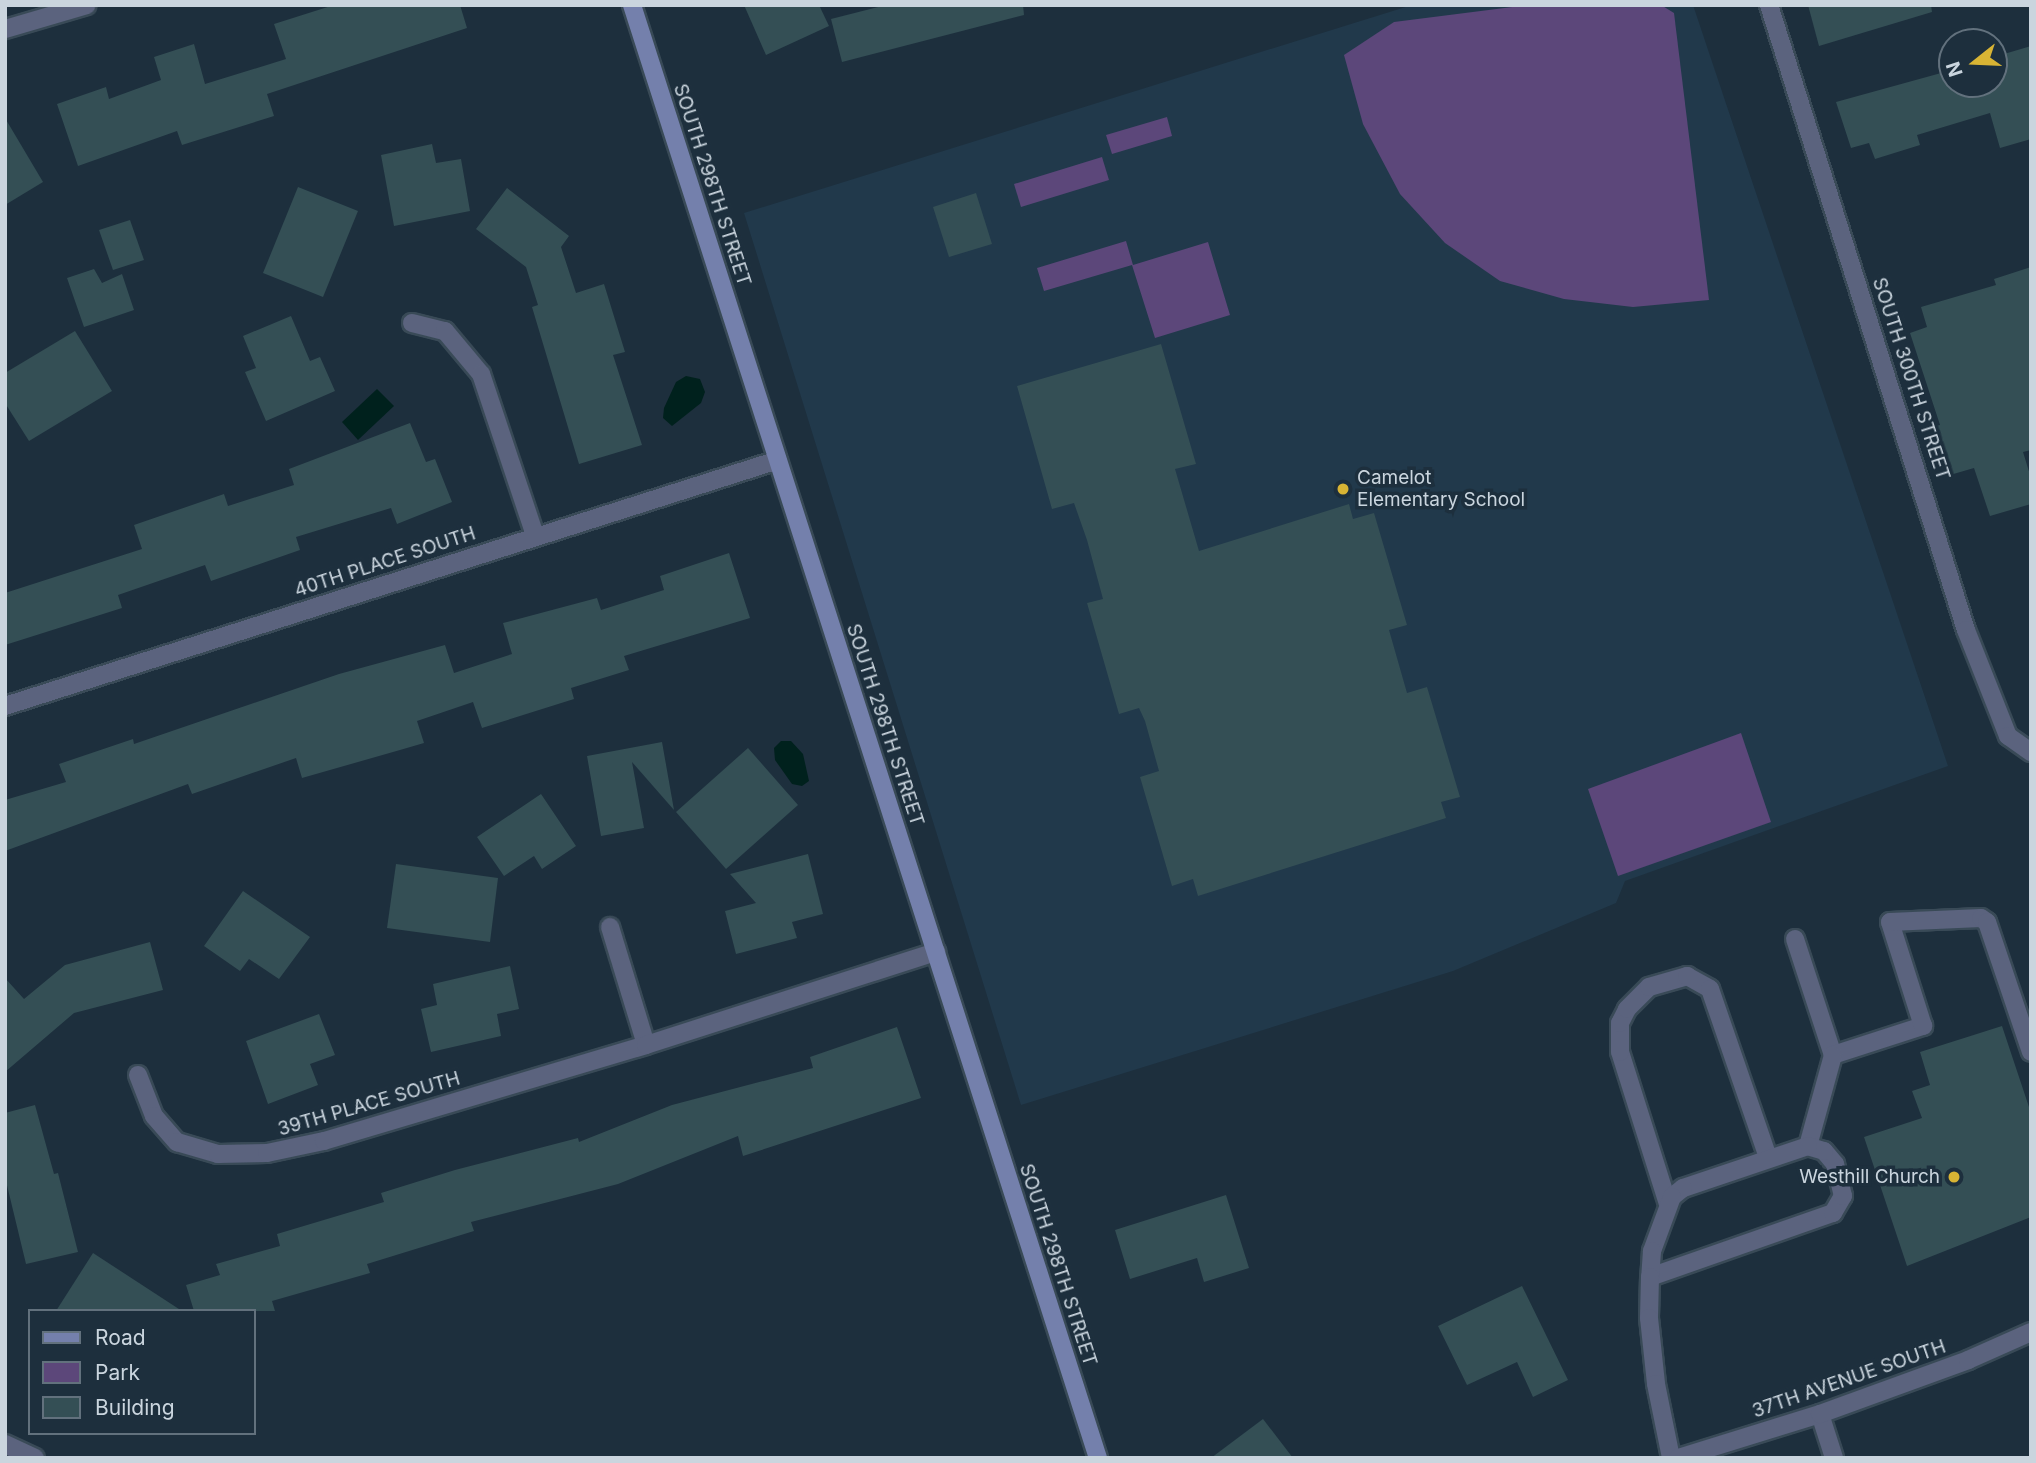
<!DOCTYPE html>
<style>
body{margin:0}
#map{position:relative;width:2036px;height:1463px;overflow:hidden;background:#1d2f3d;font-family:Inter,sans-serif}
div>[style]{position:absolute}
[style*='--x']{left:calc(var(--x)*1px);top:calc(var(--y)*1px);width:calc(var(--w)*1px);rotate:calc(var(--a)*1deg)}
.built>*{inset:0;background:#21394b}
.green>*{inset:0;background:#5c477a}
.water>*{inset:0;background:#00211d}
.building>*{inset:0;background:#344f55}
.roads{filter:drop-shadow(2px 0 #394a57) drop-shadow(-2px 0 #394a57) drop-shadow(0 2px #394a57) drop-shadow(0 -2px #394a57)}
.lane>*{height:18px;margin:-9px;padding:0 9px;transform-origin:9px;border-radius:9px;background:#5b637e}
.street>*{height:18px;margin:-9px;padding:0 9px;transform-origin:9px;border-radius:9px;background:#5b637e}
.secondary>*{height:18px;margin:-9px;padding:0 9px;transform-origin:9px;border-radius:9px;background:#7480ac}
.dots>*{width:19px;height:19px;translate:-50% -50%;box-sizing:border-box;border:4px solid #1d2f3d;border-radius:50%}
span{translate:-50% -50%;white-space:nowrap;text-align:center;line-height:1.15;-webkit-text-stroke:7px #1d2f3d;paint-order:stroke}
.street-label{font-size:19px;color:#cad5de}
.poi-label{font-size:19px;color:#cad5de}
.left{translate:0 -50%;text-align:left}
.right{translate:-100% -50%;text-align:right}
.frame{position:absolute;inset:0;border:7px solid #cad5de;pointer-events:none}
.legend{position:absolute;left:28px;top:1309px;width:228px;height:126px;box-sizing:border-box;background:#1d2f3d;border:2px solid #62717d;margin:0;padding:9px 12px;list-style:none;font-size:21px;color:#cad5de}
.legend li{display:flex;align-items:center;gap:14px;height:35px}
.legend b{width:35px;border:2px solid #62717d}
.north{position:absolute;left:1938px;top:28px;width:70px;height:70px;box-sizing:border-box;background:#1d2f3d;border:2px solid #62717d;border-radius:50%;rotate:252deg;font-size:19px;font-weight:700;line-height:28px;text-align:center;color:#cad5de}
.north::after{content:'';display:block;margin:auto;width:24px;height:32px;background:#d8b434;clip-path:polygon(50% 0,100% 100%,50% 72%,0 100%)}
</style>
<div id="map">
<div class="built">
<div style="clip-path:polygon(1412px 5px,1693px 5px,1948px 766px,1625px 881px,1616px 903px,1453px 971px,1021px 1105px,744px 213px)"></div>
</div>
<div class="green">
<div style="clip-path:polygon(1527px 5px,1661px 5px,1674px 13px,1709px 300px,1633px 307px,1564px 299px,1500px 281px,1445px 243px,1400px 194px,1363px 124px,1344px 55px,1394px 22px)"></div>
<div style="clip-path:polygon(1167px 117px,1172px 136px,1112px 154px,1106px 135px)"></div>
<div style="clip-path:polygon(1102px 157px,1109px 180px,1021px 207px,1014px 184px)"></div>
<div style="clip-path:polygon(1126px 241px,1133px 265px,1208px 242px,1230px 315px,1155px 338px,1132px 265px,1044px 291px,1037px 268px)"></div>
<div style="clip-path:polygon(1741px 733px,1771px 822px,1618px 876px,1588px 789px)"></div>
</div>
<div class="water">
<div style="clip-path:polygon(686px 376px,700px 379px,705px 392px,701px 403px,672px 426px,663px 418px,664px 408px,676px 382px)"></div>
<div style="clip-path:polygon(377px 389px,394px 406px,358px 440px,342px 422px)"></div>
<div style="clip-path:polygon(781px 741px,791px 741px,803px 754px,809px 781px,802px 786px,792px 784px,775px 760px,774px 748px)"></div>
</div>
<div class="building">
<div style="clip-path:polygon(334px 5px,460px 5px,467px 28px,267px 94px,274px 116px,182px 145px,177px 131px,78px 166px,57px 104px,106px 87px,109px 99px,161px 80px,154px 57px,194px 44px,205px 84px,286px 59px,274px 24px)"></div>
<div style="clip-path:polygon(744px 5px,819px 5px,829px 26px,766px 55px)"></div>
<div style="clip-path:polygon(886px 5px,1023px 5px,1024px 15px,842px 62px,831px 19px)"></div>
<div style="clip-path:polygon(1808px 5px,1931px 5px,1932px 12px,1819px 46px)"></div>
<div style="clip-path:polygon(2031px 46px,2031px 139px,2000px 148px,1990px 113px,1917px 135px,1920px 145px,1875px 159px,1869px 143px,1851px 148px,1836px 102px,1952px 70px,1952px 84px,1994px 84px,1994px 57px)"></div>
<div style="clip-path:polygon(5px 118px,43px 182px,5px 205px)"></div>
<div style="clip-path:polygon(432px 144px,436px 163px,461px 159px,470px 211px,394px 226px,381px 155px)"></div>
<div style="clip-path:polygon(298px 187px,358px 211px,323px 297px,263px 273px)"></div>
<div style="clip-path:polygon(507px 188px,569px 236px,561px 247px,576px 293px,604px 284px,625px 352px,613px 355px,642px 445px,579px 464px,532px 307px,538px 305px,526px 267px,476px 229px)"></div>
<div style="clip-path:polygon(976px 193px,992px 244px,949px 257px,933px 207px)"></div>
<div style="clip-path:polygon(130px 220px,144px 260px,113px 270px,99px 230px)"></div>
<div style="clip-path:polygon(2031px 267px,2031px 450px,2023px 452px,2031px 478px,2031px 504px,1990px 516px,1974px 468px,1950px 475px,1935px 426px,1940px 425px,1910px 333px,1927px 327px,1921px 307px,1996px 285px,1994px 279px)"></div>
<div style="clip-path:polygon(94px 269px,102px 283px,122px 274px,134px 310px,84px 327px,67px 278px)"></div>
<div style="clip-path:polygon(291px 316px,310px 361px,320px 357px,335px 391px,266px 421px,245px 372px,256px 368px,243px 336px)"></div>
<div style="clip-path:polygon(75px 331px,112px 391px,29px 441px,5px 403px,5px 373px)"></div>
<div style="clip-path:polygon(1161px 344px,1196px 464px,1175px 469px,1199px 551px,1349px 504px,1353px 519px,1374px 513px,1407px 625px,1389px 630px,1407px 693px,1427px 687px,1460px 797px,1441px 802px,1446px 818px,1198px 896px,1193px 879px,1172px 886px,1140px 777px,1159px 771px,1145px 721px,1139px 708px,1119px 714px,1087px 603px,1103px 599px,1087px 540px,1074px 503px,1052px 509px,1017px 386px)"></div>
<div style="clip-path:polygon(410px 423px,426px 462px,435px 459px,452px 502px,397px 524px,391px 508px,296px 537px,300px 550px,211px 581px,205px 565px,118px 595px,122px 608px,5px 645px,5px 593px,142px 549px,134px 525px,224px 494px,228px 506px,294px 485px,289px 469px)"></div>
<div style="clip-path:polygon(729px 553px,750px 618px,624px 656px,629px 670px,571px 688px,574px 699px,482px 728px,473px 702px,417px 721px,424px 743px,400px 750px,302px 778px,296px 758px,192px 794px,188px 784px,5px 851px,5px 800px,66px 782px,59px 764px,133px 739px,134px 744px,339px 674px,445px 645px,454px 673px,512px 654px,503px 623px,597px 598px,601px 610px,664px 590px,660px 576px)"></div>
<div style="clip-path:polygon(662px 742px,674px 810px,632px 762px,644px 828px,601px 836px,587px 756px)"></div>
<div style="clip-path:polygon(748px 748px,798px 805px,726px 869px,676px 812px)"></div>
<div style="clip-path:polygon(541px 794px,576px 846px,542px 869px,534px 856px,504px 876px,477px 837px)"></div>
<div style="clip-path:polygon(808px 854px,823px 914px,792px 922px,797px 938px,736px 954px,725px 911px,756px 903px,730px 874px)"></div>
<div style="clip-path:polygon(396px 864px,498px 878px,490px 942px,387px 928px)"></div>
<div style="clip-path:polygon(243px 891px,310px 937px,279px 979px,249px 959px,240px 971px,204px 946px)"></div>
<div style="clip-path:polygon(150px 942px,163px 990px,74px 1013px,5px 1072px,5px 978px,24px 999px,65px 965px)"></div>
<div style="clip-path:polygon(510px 966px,519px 1009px,497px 1014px,501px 1036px,431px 1052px,421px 1009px,437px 1005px,433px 984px)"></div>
<div style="clip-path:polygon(319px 1014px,335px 1055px,310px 1064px,318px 1085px,268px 1104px,246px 1041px)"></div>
<div style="clip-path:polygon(2002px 1026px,2031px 1113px,2031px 1217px,1907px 1266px,1864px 1137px,1922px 1118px,1912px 1091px,1930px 1085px,1920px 1052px)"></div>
<div style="clip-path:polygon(897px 1027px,921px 1098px,743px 1156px,738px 1136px,618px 1184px,471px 1222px,474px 1231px,367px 1264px,370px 1273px,272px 1301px,275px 1311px,194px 1311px,186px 1285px,220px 1275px,216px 1264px,280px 1246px,277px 1234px,384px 1202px,381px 1193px,455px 1170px,578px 1138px,579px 1142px,672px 1105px,813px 1068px,810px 1057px)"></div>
<div style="clip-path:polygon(35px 1105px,54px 1174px,58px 1173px,78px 1252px,26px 1264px,5px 1177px,5px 1113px)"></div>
<div style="clip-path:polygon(1226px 1195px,1249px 1268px,1204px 1282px,1197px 1258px,1130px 1279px,1115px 1230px)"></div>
<div style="clip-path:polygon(93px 1253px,182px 1311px,56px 1311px)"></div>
<div style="clip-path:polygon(1522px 1286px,1568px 1380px,1533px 1397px,1517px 1362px,1467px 1385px,1438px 1326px)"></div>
<div style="clip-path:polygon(1263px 1419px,1293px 1458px,1211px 1458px)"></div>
</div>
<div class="roads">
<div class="lane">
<div style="--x:1795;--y:939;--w:122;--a:71.9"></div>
<div style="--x:1833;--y:1055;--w:95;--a:-17.9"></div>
<div style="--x:1923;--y:1026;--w:109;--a:-107.6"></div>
<div style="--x:1890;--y:922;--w:91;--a:-2.5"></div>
<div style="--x:1981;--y:918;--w:7;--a:34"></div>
<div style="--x:1987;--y:922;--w:137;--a:71.3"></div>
<div style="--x:1808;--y:1146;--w:94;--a:-74.6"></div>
<div style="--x:1668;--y:1204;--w:159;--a:-107.5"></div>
<div style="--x:1620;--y:1052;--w:29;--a:-90"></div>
<div style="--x:1620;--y:1023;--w:16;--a:-63"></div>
<div style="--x:1627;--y:1009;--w:31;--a:-45"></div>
<div style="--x:1649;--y:987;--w:40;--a:-16"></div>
<div style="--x:1687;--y:976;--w:26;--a:29"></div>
<div style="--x:1710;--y:989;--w:178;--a:71"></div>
<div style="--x:1650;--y:1277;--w:194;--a:-19.3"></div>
<div style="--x:1833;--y:1213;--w:20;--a:-60"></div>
<div style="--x:1843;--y:1196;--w:33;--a:-104"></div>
<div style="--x:1835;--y:1164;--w:17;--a:-130"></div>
<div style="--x:1824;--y:1151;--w:17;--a:-163"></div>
<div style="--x:1808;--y:1146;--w:132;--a:161.4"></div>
<div style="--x:1683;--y:1188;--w:14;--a:141"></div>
<div style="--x:1672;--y:1197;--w:58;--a:110.3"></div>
<div style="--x:1652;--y:1251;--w:26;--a:94"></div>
<div style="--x:1650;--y:1277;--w:41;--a:91.4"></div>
<div style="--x:1649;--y:1318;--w:66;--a:83.9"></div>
<div style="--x:1656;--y:1384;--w:76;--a:78.5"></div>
</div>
<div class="street">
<div style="--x:1769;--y:5;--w:655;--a:72.51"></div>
<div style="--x:1966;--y:630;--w:114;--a:68.4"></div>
<div style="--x:2008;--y:736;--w:28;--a:35"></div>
<div style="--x:5;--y:29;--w:85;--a:-16.3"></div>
<div style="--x:412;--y:323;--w:34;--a:14"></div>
<div style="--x:445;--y:331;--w:56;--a:50.1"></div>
<div style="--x:481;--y:374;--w:170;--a:71.5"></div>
<div style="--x:5;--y:706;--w:811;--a:-17.65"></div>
<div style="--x:610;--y:927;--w:123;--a:73"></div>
<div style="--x:138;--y:1075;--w:44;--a:68.7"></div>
<div style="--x:154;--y:1116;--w:35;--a:49"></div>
<div style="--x:177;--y:1142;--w:43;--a:16.3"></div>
<div style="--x:218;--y:1154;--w:49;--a:-1.2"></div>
<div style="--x:267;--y:1153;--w:58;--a:-11.9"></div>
<div style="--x:324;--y:1141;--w:336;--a:-16.6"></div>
<div style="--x:646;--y:1045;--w:305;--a:-17.8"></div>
<div style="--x:1820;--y:1414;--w:46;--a:72.3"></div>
<div style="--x:5;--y:1444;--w:33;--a:25"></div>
<div style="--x:1678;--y:1458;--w:149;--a:-17.2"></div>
<div style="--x:1820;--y:1414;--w:158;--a:-20"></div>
<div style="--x:1968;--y:1360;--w:69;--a:-24"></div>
</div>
<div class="secondary">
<div style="--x:632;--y:5;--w:1526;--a:72.22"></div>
</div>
</div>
<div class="dots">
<div style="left:1343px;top:489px;background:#d8b434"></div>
<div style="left:1954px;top:1177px;background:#d8b434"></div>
</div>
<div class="street-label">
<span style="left:712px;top:185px;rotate:72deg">SOUTH 298TH STREET</span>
<span style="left:1911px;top:379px;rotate:72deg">SOUTH 300TH STREET</span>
<span style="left:385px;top:562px;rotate:-18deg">40TH PLACE SOUTH</span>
<span style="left:885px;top:725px;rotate:72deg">SOUTH 298TH STREET</span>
<span style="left:369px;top:1104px;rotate:-16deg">39TH PLACE SOUTH</span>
<span style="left:1058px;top:1265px;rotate:72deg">SOUTH 298TH STREET</span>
<span style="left:1849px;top:1379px;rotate:-19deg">37TH AVENUE SOUTH</span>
</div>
<div class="poi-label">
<span class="left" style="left:1357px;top:489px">Camelot<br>Elementary School</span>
<span class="right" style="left:1940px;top:1177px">Westhill Church</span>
</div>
<div class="frame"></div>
<ul class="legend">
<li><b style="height:9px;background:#7480ac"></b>Road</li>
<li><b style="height:19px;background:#5c477a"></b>Park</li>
<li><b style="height:19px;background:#344f55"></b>Building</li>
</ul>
<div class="north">N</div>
</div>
